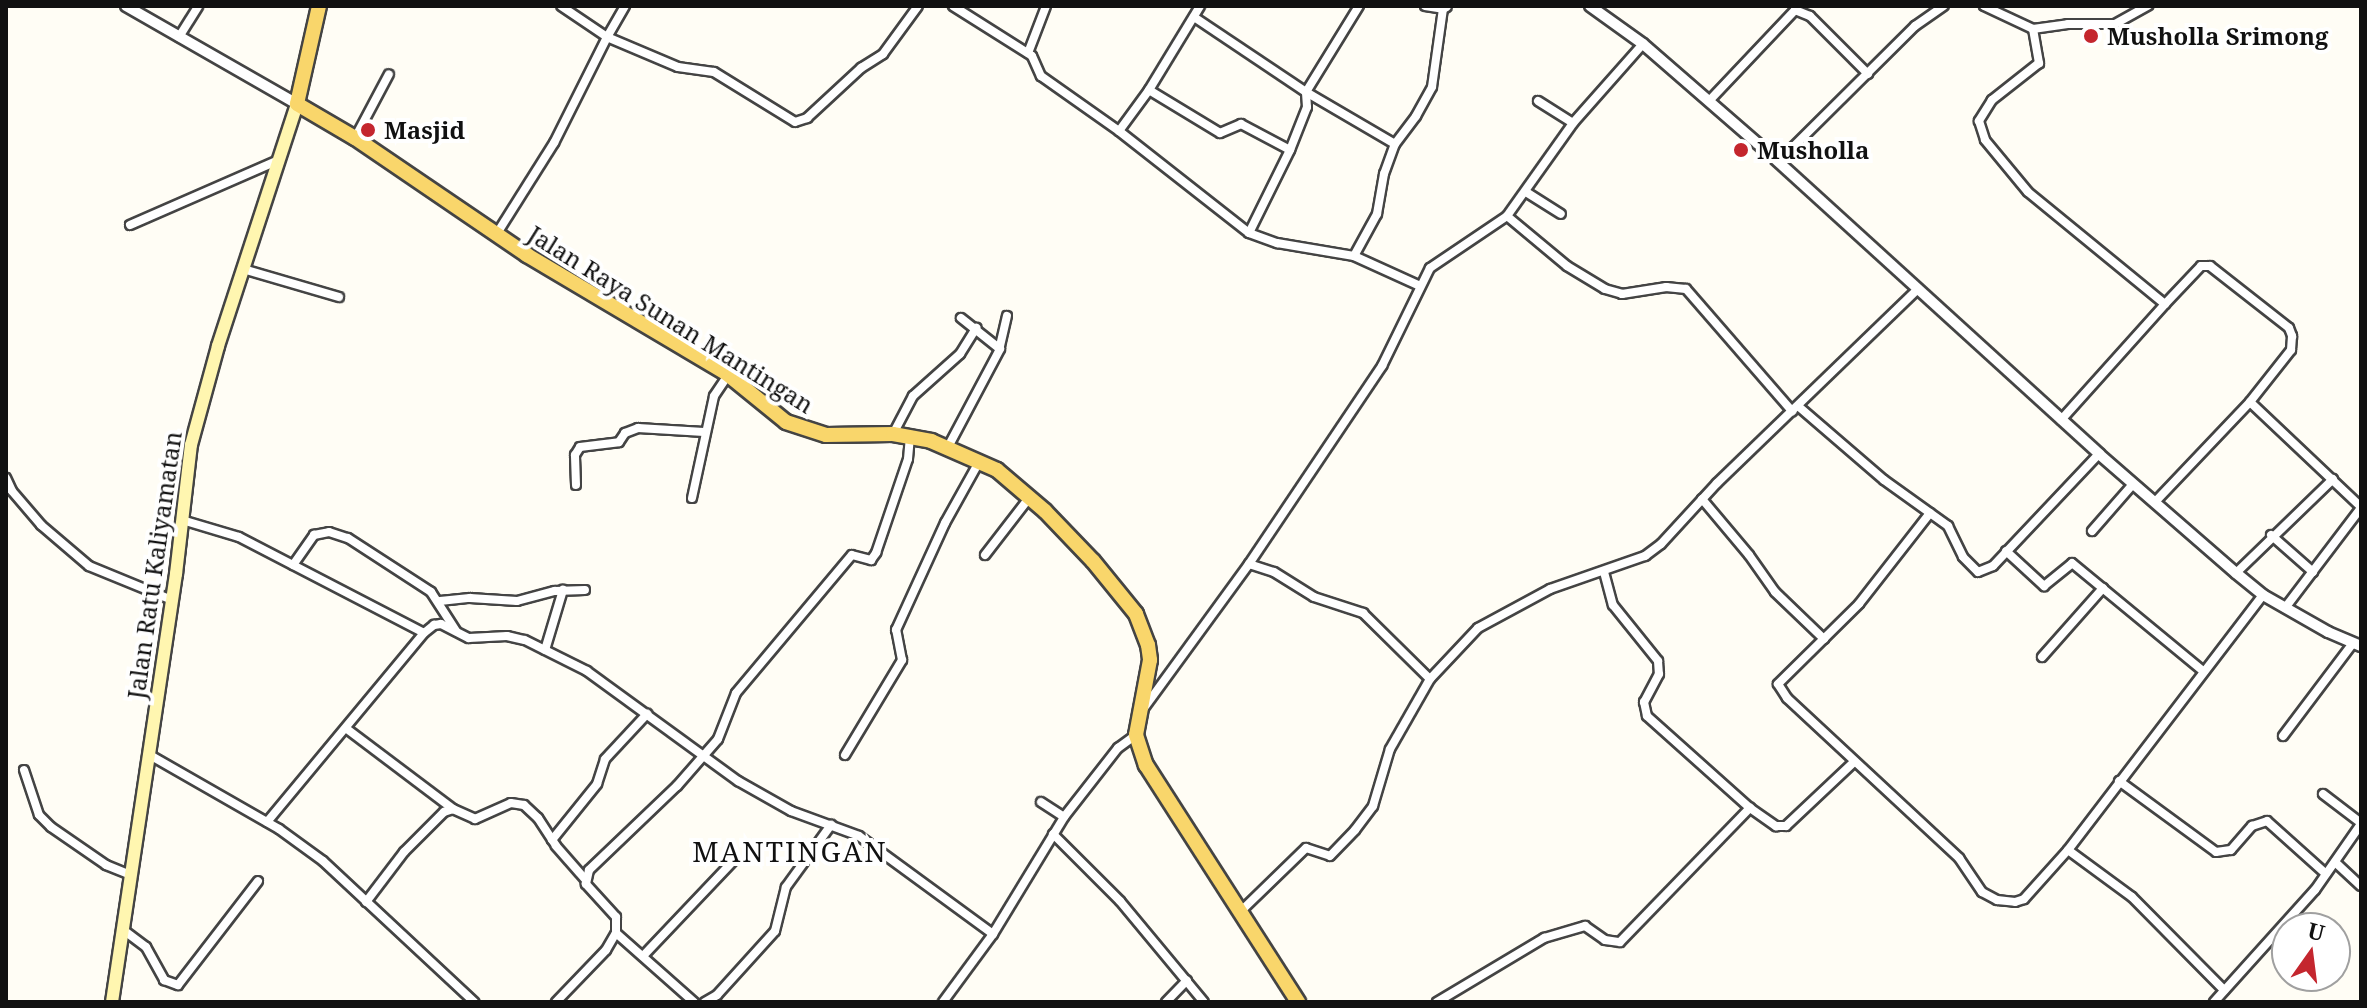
<!DOCTYPE html>
<style>
body{margin:0}
#map{position:relative;width:2367px;height:1008px;overflow:hidden;background:#fffdf5;font-family:"Noto Serif",serif}
div>[style]{position:absolute}
[style*='--x']{left:calc(var(--x)*1px);top:calc(var(--y)*1px);width:calc(var(--w)*1px);rotate:calc(var(--a)*1deg)}
.roads{filter:drop-shadow(2px 0 #444) drop-shadow(-2px 0 #444) drop-shadow(0 2px #444) drop-shadow(0 -2px #444)}
.minor>*{height:8px;margin:-4px;padding:0 4px;transform-origin:4px;border-radius:4px;background:#fff}
.tertiary>*{height:10px;margin:-5px;padding:0 5px;transform-origin:5px;border-radius:5px;background:#fff}
.secondary>*{height:12px;margin:-6px;padding:0 6px;transform-origin:6px;border-radius:6px;background:#fff6b0}
.primary>*{height:14px;margin:-7px;padding:0 7px;transform-origin:7px;border-radius:7px;background:#f9d66b}
.dots>*{width:22px;height:22px;translate:-50% -50%;box-sizing:border-box;border:4px solid #fff;border-radius:50%}
span{translate:-50% -50%;white-space:nowrap;text-align:center;line-height:1.15;-webkit-text-stroke:8px #fff;paint-order:stroke}
.poi-label{font-size:24px;color:#111;font-weight:700}
.left{translate:0 -50%;text-align:left}
.street-label{font-size:24px;color:#111}
.quarter-label{font-size:28px;color:#111;letter-spacing:2px}
.frame{position:absolute;inset:0;border:8px solid #111;pointer-events:none}
.north{position:absolute;left:2271px;top:912px;width:80px;height:80px;box-sizing:border-box;background:#fff;border:2px solid #a0a0a0;border-radius:50%;rotate:14deg;font-size:22px;font-weight:700;line-height:32px;text-align:center;color:#111}
.north::after{content:'';display:block;margin:auto;width:28px;height:36px;background:#c4262e;clip-path:polygon(50% 0,100% 100%,50% 72%,0 100%)}
</style>
<div id="map">
<div class="roads">
<div class="minor">
<div style="--x:625;--y:6;--w:36;--a:120"></div>
<div style="--x:607;--y:37;--w:77;--a:22.9"></div>
<div style="--x:678;--y:67;--w:36;--a:8"></div>
<div style="--x:714;--y:72;--w:95;--a:31.7"></div>
<div style="--x:795;--y:122;--w:13;--a:-18"></div>
<div style="--x:807;--y:118;--w:74;--a:-42.8"></div>
<div style="--x:861;--y:68;--w:26;--a:-32"></div>
<div style="--x:883;--y:54;--w:59;--a:-53.9"></div>
<div style="--x:953;--y:6;--w:93;--a:32.3"></div>
<div style="--x:1032;--y:56;--w:22;--a:66"></div>
<div style="--x:1041;--y:76;--w:95;--a:35.2"></div>
<div style="--x:1119;--y:131;--w:165;--a:38.1"></div>
<div style="--x:1249;--y:233;--w:30;--a:20"></div>
<div style="--x:1277;--y:243;--w:78;--a:9.6"></div>
<div style="--x:1354;--y:256;--w:72;--a:24.4"></div>
<div style="--x:1425;--y:6;--w:18;--a:9"></div>
<div style="--x:1443;--y:9;--w:4;--a:-27"></div>
<div style="--x:1984;--y:6;--w:54;--a:25.1"></div>
<div style="--x:2033;--y:29;--w:35;--a:-8"></div>
<div style="--x:2068;--y:24;--w:47;--a:0"></div>
<div style="--x:2115;--y:24;--w:38;--a:-29"></div>
<div style="--x:1194;--y:17;--w:135;--a:33.8"></div>
<div style="--x:1306;--y:92;--w:103;--a:30.3"></div>
<div style="--x:2033;--y:29;--w:35;--a:80"></div>
<div style="--x:2039;--y:63;--w:60;--a:141.8"></div>
<div style="--x:1992;--y:100;--w:25;--a:122"></div>
<div style="--x:1979;--y:121;--w:20;--a:72"></div>
<div style="--x:1985;--y:140;--w:67;--a:50.4"></div>
<div style="--x:2028;--y:192;--w:177;--a:39.3"></div>
<div style="--x:2165;--y:304;--w:52;--a:-46.5"></div>
<div style="--x:2201;--y:266;--w:9;--a:0"></div>
<div style="--x:2210;--y:266;--w:100;--a:38.1"></div>
<div style="--x:2289;--y:328;--w:9;--a:69"></div>
<div style="--x:2292;--y:336;--w:14;--a:94"></div>
<div style="--x:2291;--y:350;--w:66;--a:128.3"></div>
<div style="--x:2250;--y:402;--w:138;--a:133.5"></div>
<div style="--x:179;--y:37;--w:36;--a:-58"></div>
<div style="--x:1028;--y:53;--w:50;--a:-69"></div>
<div style="--x:1149;--y:90;--w:83;--a:31.2"></div>
<div style="--x:1220;--y:133;--w:23;--a:-23"></div>
<div style="--x:1241;--y:124;--w:55;--a:28"></div>
<div style="--x:1538;--y:101;--w:41;--a:32.2"></div>
<div style="--x:1709;--y:101;--w:125;--a:-46.6"></div>
<div style="--x:1795;--y:10;--w:16;--a:22"></div>
<div style="--x:1810;--y:16;--w:82;--a:45"></div>
<div style="--x:1119;--y:131;--w:51;--a:-53.8"></div>
<div style="--x:1149;--y:90;--w:98;--a:-58.7"></div>
<div style="--x:355;--y:138;--w:72;--a:-62"></div>
<div style="--x:1778;--y:162;--w:193;--a:-44.8"></div>
<div style="--x:1915;--y:26;--w:35;--a:-35"></div>
<div style="--x:1526;--y:192;--w:41;--a:32.2"></div>
<div style="--x:1507;--y:216;--w:78;--a:39.8"></div>
<div style="--x:1567;--y:266;--w:44;--a:31.2"></div>
<div style="--x:1605;--y:289;--w:18;--a:16"></div>
<div style="--x:1622;--y:294;--w:45;--a:-9"></div>
<div style="--x:1666;--y:287;--w:20;--a:6"></div>
<div style="--x:1686;--y:289;--w:162;--a:49"></div>
<div style="--x:130;--y:225;--w:163;--a:-23.6"></div>
<div style="--x:1249;--y:233;--w:93;--a:-63.7"></div>
<div style="--x:1290;--y:150;--w:46;--a:-68.4"></div>
<div style="--x:1307;--y:107;--w:15;--a:-94"></div>
<div style="--x:1306;--y:92;--w:101;--a:-58.4"></div>
<div style="--x:496;--y:235;--w:109;--a:-57.8"></div>
<div style="--x:554;--y:143;--w:119;--a:-63.4"></div>
<div style="--x:607;--y:37;--w:55;--a:-146"></div>
<div style="--x:1354;--y:256;--w:48;--a:-61.3"></div>
<div style="--x:1377;--y:214;--w:41;--a:-80.1"></div>
<div style="--x:1384;--y:174;--w:32;--a:-70"></div>
<div style="--x:1395;--y:144;--w:35;--a:-53"></div>
<div style="--x:1416;--y:116;--w:33;--a:-61"></div>
<div style="--x:1432;--y:87;--w:79;--a:-82"></div>
<div style="--x:243;--y:269;--w:100;--a:16.3"></div>
<div style="--x:1000;--y:346;--w:31;--a:-77"></div>
<div style="--x:2250;--y:402;--w:153;--a:43.4"></div>
<div style="--x:1798;--y:406;--w:113;--a:40.7"></div>
<div style="--x:1884;--y:480;--w:79;--a:35.7"></div>
<div style="--x:1948;--y:526;--w:34;--a:64"></div>
<div style="--x:1963;--y:557;--w:21;--a:45"></div>
<div style="--x:1978;--y:572;--w:16;--a:-22"></div>
<div style="--x:1993;--y:566;--w:154;--a:-46.6"></div>
<div style="--x:2061;--y:420;--w:156;--a:-48.1"></div>
<div style="--x:893;--y:434;--w:43;--a:-62.2"></div>
<div style="--x:913;--y:396;--w:63;--a:-41.8"></div>
<div style="--x:960;--y:354;--w:31;--a:-58"></div>
<div style="--x:948;--y:447;--w:111;--a:-62"></div>
<div style="--x:1000;--y:349;--w:50;--a:-141.5"></div>
<div style="--x:6;--y:478;--w:14;--a:65"></div>
<div style="--x:12;--y:491;--w:45;--a:49.5"></div>
<div style="--x:41;--y:525;--w:63;--a:40.5"></div>
<div style="--x:89;--y:566;--w:90;--a:22.3"></div>
<div style="--x:576;--y:485;--w:30;--a:-92"></div>
<div style="--x:575;--y:455;--w:9;--a:-58"></div>
<div style="--x:580;--y:447;--w:39;--a:-7"></div>
<div style="--x:619;--y:442;--w:11;--a:-56"></div>
<div style="--x:625;--y:433;--w:14;--a:-21"></div>
<div style="--x:638;--y:428;--w:66;--a:3.5"></div>
<div style="--x:692;--y:498;--w:104;--a:-77.8"></div>
<div style="--x:714;--y:396;--w:25;--a:-56"></div>
<div style="--x:1702;--y:499;--w:73;--a:50"></div>
<div style="--x:1749;--y:555;--w:45;--a:54.9"></div>
<div style="--x:1775;--y:592;--w:68;--a:43.8"></div>
<div style="--x:1930;--y:513;--w:115;--a:128"></div>
<div style="--x:1859;--y:604;--w:114;--a:135.4"></div>
<div style="--x:1778;--y:684;--w:17;--a:57"></div>
<div style="--x:1787;--y:698;--w:235;--a:42.9"></div>
<div style="--x:1959;--y:858;--w:41;--a:55.9"></div>
<div style="--x:1982;--y:892;--w:17;--a:28"></div>
<div style="--x:1997;--y:900;--w:18;--a:6"></div>
<div style="--x:2015;--y:902;--w:9;--a:-18"></div>
<div style="--x:2024;--y:899;--w:66;--a:-48.1"></div>
<div style="--x:2068;--y:850;--w:321;--a:-52.6"></div>
<div style="--x:182;--y:520;--w:59;--a:16.6"></div>
<div style="--x:239;--y:537;--w:208;--a:27.4"></div>
<div style="--x:2092;--y:531;--w:62;--a:-48.9"></div>
<div style="--x:2271;--y:535;--w:56;--a:41.4"></div>
<div style="--x:2006;--y:551;--w:52;--a:42.6"></div>
<div style="--x:2044;--y:586;--w:36;--a:-39"></div>
<div style="--x:2072;--y:563;--w:171;--a:39.5"></div>
<div style="--x:985;--y:555;--w:72;--a:-52.3"></div>
<div style="--x:1249;--y:564;--w:26;--a:18"></div>
<div style="--x:1274;--y:572;--w:47;--a:32"></div>
<div style="--x:1314;--y:597;--w:52;--a:18.1"></div>
<div style="--x:1363;--y:613;--w:94;--a:44.6"></div>
<div style="--x:1430;--y:679;--w:70;--a:-46.7"></div>
<div style="--x:1478;--y:628;--w:82;--a:-28.4"></div>
<div style="--x:1550;--y:589;--w:101;--a:-19.2"></div>
<div style="--x:1645;--y:556;--w:20;--a:-37"></div>
<div style="--x:1661;--y:544;--w:83;--a:-47.4"></div>
<div style="--x:1717;--y:483;--w:279;--a:-44"></div>
<div style="--x:293;--y:565;--w:37;--a:-55"></div>
<div style="--x:314;--y:535;--w:15;--a:-11"></div>
<div style="--x:329;--y:532;--w:20;--a:18"></div>
<div style="--x:348;--y:538;--w:99;--a:33"></div>
<div style="--x:431;--y:592;--w:46;--a:57.3"></div>
<div style="--x:1604;--y:572;--w:34;--a:75"></div>
<div style="--x:1613;--y:605;--w:72;--a:51.2"></div>
<div style="--x:1658;--y:661;--w:13;--a:86"></div>
<div style="--x:1659;--y:674;--w:32;--a:118"></div>
<div style="--x:1644;--y:702;--w:14;--a:78"></div>
<div style="--x:1647;--y:716;--w:138;--a:41.8"></div>
<div style="--x:1750;--y:808;--w:32;--a:35"></div>
<div style="--x:1776;--y:826;--w:10;--a:0"></div>
<div style="--x:1786;--y:826;--w:93;--a:-43.3"></div>
<div style="--x:2236;--y:573;--w:135;--a:-44.1"></div>
<div style="--x:440;--y:601;--w:30;--a:-6"></div>
<div style="--x:470;--y:598;--w:47;--a:3.7"></div>
<div style="--x:517;--y:601;--w:39;--a:-15"></div>
<div style="--x:555;--y:591;--w:30;--a:-2"></div>
<div style="--x:2285;--y:608;--w:126;--a:-52.8"></div>
<div style="--x:545;--y:650;--w:63;--a:-73.3"></div>
<div style="--x:2042;--y:657;--w:92;--a:-48.5"></div>
<div style="--x:1144;--y:708;--w:178;--a:-53.9"></div>
<div style="--x:1249;--y:564;--w:239;--a:-56.1"></div>
<div style="--x:1382;--y:366;--w:109;--a:-63.9"></div>
<div style="--x:1430;--y:268;--w:93;--a:-34"></div>
<div style="--x:1507;--y:216;--w:114;--a:-54.6"></div>
<div style="--x:1573;--y:123;--w:106;--a:-48.5"></div>
<div style="--x:347;--y:729;--w:133;--a:37"></div>
<div style="--x:2283;--y:736;--w:116;--a:-53"></div>
<div style="--x:148;--y:754;--w:151;--a:29.8"></div>
<div style="--x:279;--y:829;--w:54;--a:36"></div>
<div style="--x:323;--y:861;--w:207;--a:43"></div>
<div style="--x:845;--y:755;--w:111;--a:-59"></div>
<div style="--x:902;--y:660;--w:31;--a:-101"></div>
<div style="--x:896;--y:630;--w:118;--a:-65.4"></div>
<div style="--x:945;--y:523;--w:70;--a:-60.9"></div>
<div style="--x:24;--y:770;--w:47;--a:71.6"></div>
<div style="--x:39;--y:815;--w:17;--a:45"></div>
<div style="--x:51;--y:827;--w:67;--a:34.6"></div>
<div style="--x:106;--y:865;--w:27;--a:22"></div>
<div style="--x:2119;--y:781;--w:120;--a:36.2"></div>
<div style="--x:2216;--y:852;--w:15;--a:-8"></div>
<div style="--x:2231;--y:850;--w:32;--a:-49"></div>
<div style="--x:2252;--y:826;--w:16;--a:-18"></div>
<div style="--x:2267;--y:821;--w:79;--a:41.9"></div>
<div style="--x:2323;--y:794;--w:48;--a:37.3"></div>
<div style="--x:1041;--y:802;--w:27;--a:33"></div>
<div style="--x:267;--y:822;--w:246;--a:-50.3"></div>
<div style="--x:424;--y:633;--w:13;--a:-39"></div>
<div style="--x:434;--y:625;--w:7;--a:-8"></div>
<div style="--x:441;--y:624;--w:31;--a:27"></div>
<div style="--x:469;--y:638;--w:38;--a:-3"></div>
<div style="--x:507;--y:636;--w:18;--a:13"></div>
<div style="--x:525;--y:640;--w:69;--a:26.6"></div>
<div style="--x:587;--y:671;--w:187;--a:36.1"></div>
<div style="--x:738;--y:781;--w:61;--a:29.5"></div>
<div style="--x:791;--y:811;--w:72;--a:20.2"></div>
<div style="--x:859;--y:836;--w:166;--a:36.2"></div>
<div style="--x:1053;--y:834;--w:95;--a:45"></div>
<div style="--x:1120;--y:901;--w:131;--a:50.3"></div>
<div style="--x:552;--y:840;--w:72;--a:-51.2"></div>
<div style="--x:597;--y:784;--w:26;--a:-72"></div>
<div style="--x:605;--y:759;--w:62;--a:-47"></div>
<div style="--x:2068;--y:850;--w:79;--a:36.3"></div>
<div style="--x:2132;--y:897;--w:131;--a:45.3"></div>
<div style="--x:2335;--y:862;--w:35;--a:43"></div>
<div style="--x:366;--y:902;--w:63;--a:-52.8"></div>
<div style="--x:404;--y:852;--w:57;--a:-45"></div>
<div style="--x:444;--y:812;--w:9;--a:-18"></div>
<div style="--x:453;--y:809;--w:24;--a:24"></div>
<div style="--x:475;--y:819;--w:39;--a:-24"></div>
<div style="--x:511;--y:803;--w:13;--a:9"></div>
<div style="--x:524;--y:805;--w:19;--a:43"></div>
<div style="--x:538;--y:818;--w:33;--a:57"></div>
<div style="--x:556;--y:846;--w:44;--a:48.7"></div>
<div style="--x:1240;--y:912;--w:92;--a:-44.1"></div>
<div style="--x:1306;--y:848;--w:25;--a:18"></div>
<div style="--x:1330;--y:856;--w:36;--a:-46"></div>
<div style="--x:1355;--y:830;--w:30;--a:-53"></div>
<div style="--x:1373;--y:806;--w:59;--a:-73.4"></div>
<div style="--x:1390;--y:749;--w:81;--a:-60.3"></div>
<div style="--x:122;--y:929;--w:30;--a:37"></div>
<div style="--x:146;--y:947;--w:38;--a:61"></div>
<div style="--x:164;--y:980;--w:15;--a:20"></div>
<div style="--x:178;--y:985;--w:131;--a:-52.4"></div>
<div style="--x:616;--y:933;--w:104;--a:41.5"></div>
<div style="--x:643;--y:956;--w:131;--a:-46.5"></div>
<div style="--x:556;--y:1002;--w:72;--a:-46.1"></div>
<div style="--x:606;--y:950;--w:20;--a:-60"></div>
<div style="--x:616;--y:933;--w:16;--a:-90"></div>
<div style="--x:616;--y:917;--w:45;--a:-132.3"></div>
<div style="--x:586;--y:884;--w:14;--a:-78"></div>
<div style="--x:589;--y:870;--w:122;--a:-43.7"></div>
<div style="--x:677;--y:786;--w:62;--a:-48.9"></div>
<div style="--x:718;--y:739;--w:49;--a:-68.6"></div>
<div style="--x:736;--y:693;--w:180;--a:-50"></div>
<div style="--x:852;--y:555;--w:20;--a:15"></div>
<div style="--x:871;--y:560;--w:9;--a:-54"></div>
<div style="--x:876;--y:553;--w:99;--a:-71.2"></div>
<div style="--x:908;--y:459;--w:22;--a:-85"></div>
<div style="--x:705;--y:1002;--w:14;--a:-30"></div>
<div style="--x:717;--y:995;--w:86;--a:-47.8"></div>
<div style="--x:775;--y:931;--w:45;--a:-76"></div>
<div style="--x:786;--y:887;--w:77;--a:-54"></div>
<div style="--x:943;--y:1002;--w:84;--a:-53.7"></div>
<div style="--x:993;--y:934;--w:137;--a:-58.7"></div>
<div style="--x:1064;--y:817;--w:88;--a:-52"></div>
<div style="--x:1118;--y:748;--w:22;--a:-36"></div>
<div style="--x:1166;--y:1002;--w:30;--a:-46"></div>
<div style="--x:1437;--y:1002;--w:125;--a:-30.9"></div>
<div style="--x:1544;--y:938;--w:43;--a:-16.3"></div>
<div style="--x:1585;--y:926;--w:24;--a:35"></div>
<div style="--x:1605;--y:940;--w:15;--a:8"></div>
<div style="--x:1620;--y:942;--w:187;--a:-45.9"></div>
<div style="--x:2214;--y:1002;--w:151;--a:-48"></div>
<div style="--x:2315;--y:890;--w:80;--a:-55.1"></div>
</div>
<div class="tertiary">
<div style="--x:126;--y:6;--w:197;--a:29.8"></div>
<div style="--x:1590;--y:6;--w:65;--a:35.6"></div>
<div style="--x:1643;--y:44;--w:172;--a:41"></div>
<div style="--x:1773;--y:157;--w:441;--a:42.3"></div>
<div style="--x:2099;--y:454;--w:181;--a:41"></div>
<div style="--x:2236;--y:573;--w:35;--a:39"></div>
<div style="--x:2263;--y:595;--w:75;--a:29.6"></div>
<div style="--x:2328;--y:632;--w:36;--a:23"></div>
</div>
<div class="secondary">
<div style="--x:112;--y:1002;--w:433;--a:-81.5"></div>
<div style="--x:176;--y:574;--w:130;--a:-83.4"></div>
<div style="--x:191;--y:445;--w:103;--a:-74.7"></div>
<div style="--x:218;--y:346;--w:255;--a:-71.9"></div>
</div>
<div class="primary">
<div style="--x:319;--y:6;--w:100;--a:102.7"></div>
<div style="--x:297;--y:104;--w:67;--a:30.4"></div>
<div style="--x:355;--y:138;--w:208;--a:34.2"></div>
<div style="--x:527;--y:255;--w:231;--a:30.7"></div>
<div style="--x:726;--y:373;--w:77;--a:39.2"></div>
<div style="--x:786;--y:422;--w:42;--a:18"></div>
<div style="--x:826;--y:435;--w:67;--a:-0.9"></div>
<div style="--x:893;--y:434;--w:39;--a:10"></div>
<div style="--x:931;--y:441;--w:72;--a:23.7"></div>
<div style="--x:997;--y:470;--w:63;--a:40.5"></div>
<div style="--x:1045;--y:511;--w:69;--a:46.2"></div>
<div style="--x:1093;--y:561;--w:68;--a:50.9"></div>
<div style="--x:1136;--y:614;--w:33;--a:69"></div>
<div style="--x:1148;--y:645;--w:15;--a:82"></div>
<div style="--x:1150;--y:660;--w:76;--a:100.6"></div>
<div style="--x:1136;--y:735;--w:32;--a:72"></div>
<div style="--x:1146;--y:765;--w:282;--a:57.3"></div>
</div>
</div>
<div class="dots">
<div style="left:2091px;top:36px;background:#c4262e"></div>
<div style="left:368px;top:130px;background:#c4262e"></div>
<div style="left:1741px;top:150px;background:#c4262e"></div>
</div>
<div class="poi-label">
<span class="left" style="left:2107px;top:36px">Musholla Srimong</span>
<span class="left" style="left:384px;top:130px">Masjid</span>
<span class="left" style="left:1757px;top:150px">Musholla</span>
</div>
<div class="street-label">
<span style="left:671px;top:319px;rotate:32deg">Jalan Raya Sunan Mantingan</span>
<span style="left:154px;top:565px;rotate:-82deg">Jalan Ratu Kaliyamatan</span>
</div>
<div class="quarter-label">
<span style="left:790px;top:851px">MANTINGAN</span>
</div>
<div class="frame"></div>
<div class="north">U</div>
</div>
